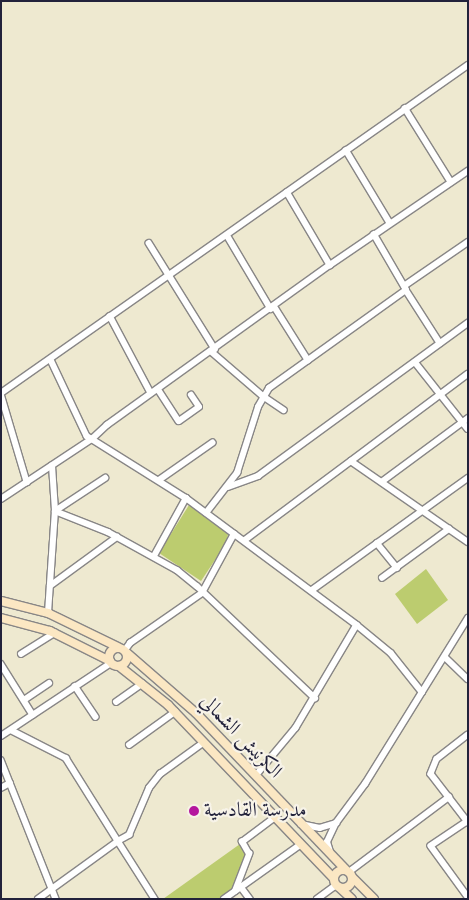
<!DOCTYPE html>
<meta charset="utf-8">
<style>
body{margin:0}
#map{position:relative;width:469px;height:900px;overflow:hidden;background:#eee9d0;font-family:"Old Standard TT",Amiri,serif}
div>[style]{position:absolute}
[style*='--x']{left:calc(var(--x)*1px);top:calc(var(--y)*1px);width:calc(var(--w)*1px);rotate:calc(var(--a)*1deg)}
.green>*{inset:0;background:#bccc6f}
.roads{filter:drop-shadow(1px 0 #888686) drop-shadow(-1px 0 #888686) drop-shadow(0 1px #888686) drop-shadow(0 -1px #888686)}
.minor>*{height:5.5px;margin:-2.75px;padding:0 2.75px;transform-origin:2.75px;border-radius:2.75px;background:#fff}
.secondary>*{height:8px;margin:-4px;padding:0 4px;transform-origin:4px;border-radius:4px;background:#fbe7c3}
.secondary>.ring{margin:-4px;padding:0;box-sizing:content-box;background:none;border:8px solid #fbe7c3;border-radius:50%}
.dots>*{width:14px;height:14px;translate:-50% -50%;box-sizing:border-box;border:2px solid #f7f3e8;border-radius:50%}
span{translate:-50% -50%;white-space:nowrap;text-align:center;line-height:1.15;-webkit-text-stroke:4.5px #f7f3e8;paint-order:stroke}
.street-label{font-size:20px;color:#22223b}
.poi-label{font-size:20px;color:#22223b}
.left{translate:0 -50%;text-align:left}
.frame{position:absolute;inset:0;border:2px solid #22223b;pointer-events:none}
</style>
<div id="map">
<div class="green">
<div style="clip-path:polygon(189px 505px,228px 534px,227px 542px,201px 581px,159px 553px)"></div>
<div style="clip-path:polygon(426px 569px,448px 600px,417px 624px,395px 594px)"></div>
<div style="clip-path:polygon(240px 844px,246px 854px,232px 891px,220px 899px,163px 899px)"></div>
</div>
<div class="roads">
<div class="minor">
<div style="--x:405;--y:108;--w:87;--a:58.1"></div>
<div style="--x:346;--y:150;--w:85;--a:58.9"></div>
<div style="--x:287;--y:192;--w:85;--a:59.5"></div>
<div style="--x:227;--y:235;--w:86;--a:59.3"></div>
<div style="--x:149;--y:243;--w:125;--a:58.1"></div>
<div style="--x:404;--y:286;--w:78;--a:-34.5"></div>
<div style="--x:406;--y:290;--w:63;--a:57.3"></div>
<div style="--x:274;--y:306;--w:64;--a:57.8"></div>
<div style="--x:110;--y:316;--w:87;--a:62"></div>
<div style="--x:212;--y:352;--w:67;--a:40.8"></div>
<div style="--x:263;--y:396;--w:25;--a:34"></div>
<div style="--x:51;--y:360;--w:84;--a:64.7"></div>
<div style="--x:87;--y:436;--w:117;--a:32.1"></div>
<div style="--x:186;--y:498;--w:213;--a:36.6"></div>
<div style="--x:357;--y:625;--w:120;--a:120.6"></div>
<div style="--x:296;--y:728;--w:62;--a:129.8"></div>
<div style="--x:415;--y:362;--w:85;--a:51.7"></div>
<div style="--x:158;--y:389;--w:38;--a:57"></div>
<div style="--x:179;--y:421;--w:24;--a:-35"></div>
<div style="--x:199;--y:407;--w:14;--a:-124"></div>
<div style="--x:1;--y:393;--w:571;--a:-35.08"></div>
<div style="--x:1;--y:394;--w:92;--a:73.5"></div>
<div style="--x:351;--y:461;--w:142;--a:34.7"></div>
<div style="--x:159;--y:480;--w:65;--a:-34.9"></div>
<div style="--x:383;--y:481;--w:106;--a:-36.5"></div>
<div style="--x:228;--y:487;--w:32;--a:-20"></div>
<div style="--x:258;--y:476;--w:260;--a:-36.1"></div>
<div style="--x:1;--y:499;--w:110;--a:-33.5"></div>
<div style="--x:93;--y:438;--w:19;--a:-43"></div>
<div style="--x:107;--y:425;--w:274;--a:-35.7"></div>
<div style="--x:330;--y:265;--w:167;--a:-34.3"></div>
<div style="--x:55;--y:511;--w:57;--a:21.6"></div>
<div style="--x:108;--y:532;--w:79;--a:28.8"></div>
<div style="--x:177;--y:570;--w:26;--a:39"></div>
<div style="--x:197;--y:586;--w:163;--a:43.5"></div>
<div style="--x:55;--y:511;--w:60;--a:-33.4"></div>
<div style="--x:206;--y:513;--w:51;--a:-52.2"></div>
<div style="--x:237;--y:473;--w:69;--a:-72.3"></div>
<div style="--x:258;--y:407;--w:22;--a:-60"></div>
<div style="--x:269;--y:388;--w:168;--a:-35.6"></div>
<div style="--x:406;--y:290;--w:64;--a:-120.2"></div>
<div style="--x:245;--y:540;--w:278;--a:-36.7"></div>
<div style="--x:377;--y:543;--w:32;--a:51"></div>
<div style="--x:154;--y:556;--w:66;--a:-61.1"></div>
<div style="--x:382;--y:578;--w:83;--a:-36.2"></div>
<div style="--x:50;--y:586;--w:83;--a:-36.2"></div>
<div style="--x:312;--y:590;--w:192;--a:-35.7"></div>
<div style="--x:48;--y:613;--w:102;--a:-86.1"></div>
<div style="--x:55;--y:511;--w:45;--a:-93.8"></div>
<div style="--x:357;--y:625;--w:44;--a:39.5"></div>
<div style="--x:391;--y:653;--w:50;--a:51.5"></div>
<div style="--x:125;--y:650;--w:9;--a:-54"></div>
<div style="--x:130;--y:643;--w:88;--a:-34.8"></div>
<div style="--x:202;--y:593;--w:67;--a:-61.5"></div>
<div style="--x:21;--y:654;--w:40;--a:-32"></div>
<div style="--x:446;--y:658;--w:30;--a:44"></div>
<div style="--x:1;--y:664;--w:60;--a:57.9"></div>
<div style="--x:75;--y:686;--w:37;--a:56"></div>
<div style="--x:24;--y:700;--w:30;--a:-34"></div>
<div style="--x:116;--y:702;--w:32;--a:-35"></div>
<div style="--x:11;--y:730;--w:62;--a:27"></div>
<div style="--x:66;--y:758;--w:98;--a:57.9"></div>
<div style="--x:118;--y:841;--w:13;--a:-29"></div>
<div style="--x:129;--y:835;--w:51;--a:-66.9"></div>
<div style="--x:149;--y:788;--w:18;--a:-52"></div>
<div style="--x:160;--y:774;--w:53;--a:-35.8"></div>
<div style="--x:468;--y:735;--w:39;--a:142"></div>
<div style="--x:437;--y:759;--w:16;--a:112"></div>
<div style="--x:431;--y:774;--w:61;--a:52.4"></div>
<div style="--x:1;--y:736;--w:132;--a:-33.6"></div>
<div style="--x:129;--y:745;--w:57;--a:-35.7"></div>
<div style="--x:1;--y:760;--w:149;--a:68.4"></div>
<div style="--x:1;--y:788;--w:10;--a:-29"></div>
<div style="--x:467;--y:822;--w:43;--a:146.3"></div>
<div style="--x:431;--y:846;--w:63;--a:54"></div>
<div style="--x:301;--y:824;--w:19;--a:12"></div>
<div style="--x:320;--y:828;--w:17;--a:-17"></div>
<div style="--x:330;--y:852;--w:10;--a:-107"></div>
<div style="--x:327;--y:842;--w:21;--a:-65"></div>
<div style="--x:336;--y:823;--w:49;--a:-53.4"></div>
<div style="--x:365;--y:784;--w:195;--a:-58.2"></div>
<div style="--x:349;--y:872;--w:125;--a:-36.9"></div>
<div style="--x:241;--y:887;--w:15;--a:53"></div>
<div style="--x:235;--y:891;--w:40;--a:-69"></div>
<div style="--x:249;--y:854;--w:14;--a:-120"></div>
<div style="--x:242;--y:842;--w:40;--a:-37"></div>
<div style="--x:38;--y:899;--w:99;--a:-35.9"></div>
<div style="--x:118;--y:841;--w:69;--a:57.5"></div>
<div style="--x:224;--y:899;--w:93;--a:-35.4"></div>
<div style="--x:317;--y:899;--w:24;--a:-36"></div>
</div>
<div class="secondary">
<div style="--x:1;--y:601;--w:49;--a:14.3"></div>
<div style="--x:48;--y:613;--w:78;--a:25.9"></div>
<div style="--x:1;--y:618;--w:51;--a:14.9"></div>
<div style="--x:50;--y:631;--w:67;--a:26.6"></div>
<div class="ring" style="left:109px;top:648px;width:10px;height:10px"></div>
<div style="--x:127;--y:653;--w:91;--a:41"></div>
<div style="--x:196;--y:713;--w:217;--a:46.3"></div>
<div style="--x:119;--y:666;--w:63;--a:38.5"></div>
<div style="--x:168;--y:705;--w:240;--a:46.3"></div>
<div class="ring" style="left:334px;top:870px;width:10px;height:10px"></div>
<div style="--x:352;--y:877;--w:31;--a:45"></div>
<div style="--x:340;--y:888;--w:16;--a:43"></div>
</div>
</div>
<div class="dots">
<div style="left:194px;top:811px;background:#b5179e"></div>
</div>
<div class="street-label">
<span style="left:240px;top:737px;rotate:46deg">الكرنيش الشمالي</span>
</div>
<div class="poi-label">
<span class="left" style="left:204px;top:811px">مدرسة القادسية</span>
</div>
<div class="frame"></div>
</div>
